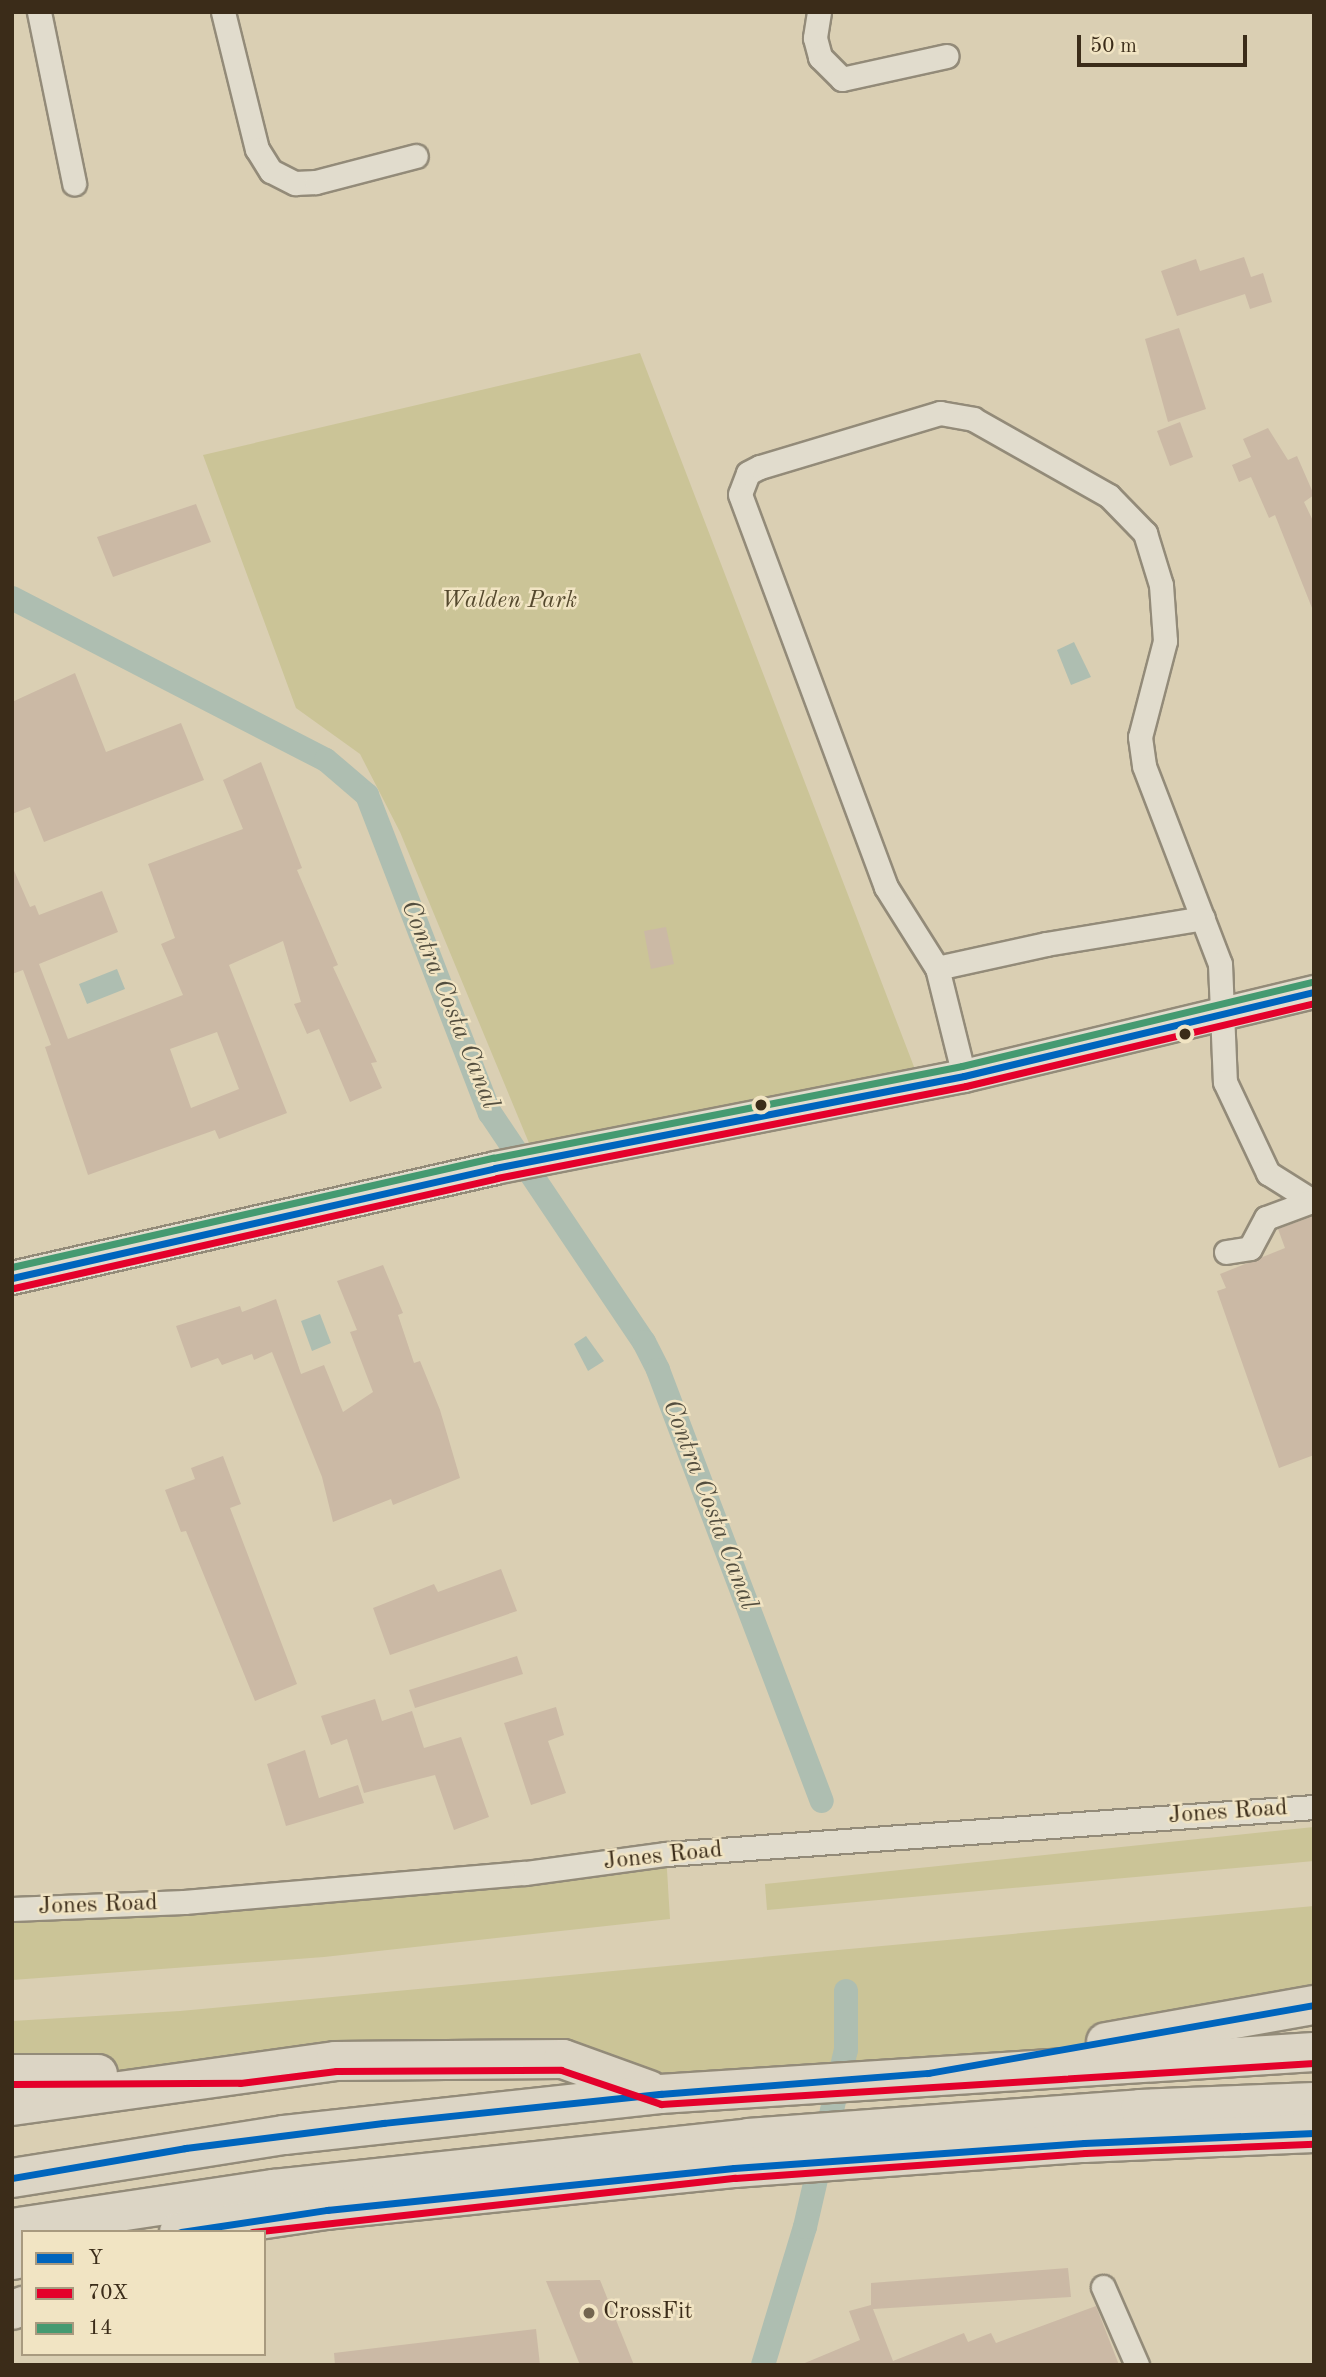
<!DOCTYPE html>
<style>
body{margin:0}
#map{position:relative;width:1326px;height:2377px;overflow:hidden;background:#dacfb3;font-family:"Old Standard TT",serif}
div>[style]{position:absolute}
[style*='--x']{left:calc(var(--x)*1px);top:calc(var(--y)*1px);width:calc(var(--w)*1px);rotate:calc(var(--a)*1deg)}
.green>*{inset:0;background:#cbc497}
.water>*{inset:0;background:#aebeb1}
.canal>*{height:24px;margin:-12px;padding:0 12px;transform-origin:12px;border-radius:12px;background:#aebeb1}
.building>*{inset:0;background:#cbb9a5}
.roads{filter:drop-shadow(2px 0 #938b79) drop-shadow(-2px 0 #938b79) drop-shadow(0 2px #938b79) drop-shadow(0 -2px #938b79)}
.minor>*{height:23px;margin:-11.5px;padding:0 11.5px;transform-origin:11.5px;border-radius:11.5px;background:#e1dccd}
.secondary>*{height:32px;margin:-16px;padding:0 16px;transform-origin:16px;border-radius:16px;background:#e1dccd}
.motorway>*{height:38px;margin:-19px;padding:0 19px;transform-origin:19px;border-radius:19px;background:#dcd5c5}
.bus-1>*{height:7px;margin:-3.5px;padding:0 3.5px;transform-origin:3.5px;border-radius:3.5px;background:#0065bd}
.bus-2>*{height:7px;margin:-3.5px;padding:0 3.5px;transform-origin:3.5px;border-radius:3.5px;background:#e4002b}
.bus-3>*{height:7px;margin:-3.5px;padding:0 3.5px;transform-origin:3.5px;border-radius:3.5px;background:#459a71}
.dots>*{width:19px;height:19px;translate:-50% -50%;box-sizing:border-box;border:4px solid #f1e4c3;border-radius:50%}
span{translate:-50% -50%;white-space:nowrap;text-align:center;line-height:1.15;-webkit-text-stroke:5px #f1e4c3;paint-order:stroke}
.park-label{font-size:24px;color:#55492e;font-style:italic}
.street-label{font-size:24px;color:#3b2c19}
.poi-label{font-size:24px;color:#3b2c19}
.left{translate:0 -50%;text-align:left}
.water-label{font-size:26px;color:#534e3f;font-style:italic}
.frame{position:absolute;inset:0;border:14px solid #3b2c19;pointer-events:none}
.legend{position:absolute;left:21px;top:2230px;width:245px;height:126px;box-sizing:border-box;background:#f1e4c3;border:2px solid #a89a7f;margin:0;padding:9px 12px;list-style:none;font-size:21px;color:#3b2c19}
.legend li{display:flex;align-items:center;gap:14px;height:35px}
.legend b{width:35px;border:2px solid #a89a7f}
.scale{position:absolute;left:1077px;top:35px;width:170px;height:32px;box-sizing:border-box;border:4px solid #3b2c19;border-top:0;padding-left:9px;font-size:21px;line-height:24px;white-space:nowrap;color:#3b2c19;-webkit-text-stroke:5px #f1e4c3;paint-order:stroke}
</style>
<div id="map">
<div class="green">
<div style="clip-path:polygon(640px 353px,921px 1085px,536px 1160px,400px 832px,360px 754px,296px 708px,203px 455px)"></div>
<div style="clip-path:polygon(1314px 1827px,1314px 1861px,767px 1910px,765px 1884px)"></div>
<div style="clip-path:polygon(666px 1854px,670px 1919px,324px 1957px,12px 1980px,12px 1909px)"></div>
<div style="clip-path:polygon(1314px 1906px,1314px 2005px,928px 2073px,660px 2094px,563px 2059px,240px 2073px,12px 2074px,12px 2021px,180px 2011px)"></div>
</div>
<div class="water">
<div style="clip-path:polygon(1074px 642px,1091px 677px,1071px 685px,1057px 650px)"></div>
<div style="clip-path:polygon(117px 969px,125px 989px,87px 1004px,79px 984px)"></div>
<div style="clip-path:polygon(320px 1314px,331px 1343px,312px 1351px,301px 1321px)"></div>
<div style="clip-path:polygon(586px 1336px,604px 1361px,588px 1371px,574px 1344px)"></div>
</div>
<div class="canal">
<div style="--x:12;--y:598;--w:353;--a:27.3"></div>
<div style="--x:326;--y:760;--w:54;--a:40.5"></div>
<div style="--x:367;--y:795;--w:341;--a:68.9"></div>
<div style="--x:490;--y:1113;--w:276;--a:56.1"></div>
<div style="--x:644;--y:1342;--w:31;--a:63"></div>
<div style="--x:658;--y:1370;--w:461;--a:69.2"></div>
<div style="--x:763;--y:2365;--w:144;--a:-73.1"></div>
<div style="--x:805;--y:2227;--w:182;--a:-77"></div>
<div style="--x:846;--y:2050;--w:59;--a:-90"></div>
</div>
<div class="building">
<div style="clip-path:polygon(1244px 257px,1251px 277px,1263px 273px,1272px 302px,1250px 309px,1245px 294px,1177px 316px,1161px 271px,1196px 259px,1200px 271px)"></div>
<div style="clip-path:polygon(1179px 328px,1206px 409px,1168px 422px,1145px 339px)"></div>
<div style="clip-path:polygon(1180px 422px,1193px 457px,1170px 466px,1157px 431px)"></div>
<div style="clip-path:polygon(1268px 428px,1288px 460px,1297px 456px,1314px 495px,1304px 502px,1314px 523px,1314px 613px,1275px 515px,1269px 518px,1251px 477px,1239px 482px,1232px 465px,1251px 457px,1243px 439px)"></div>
<div style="clip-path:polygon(196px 504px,211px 542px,113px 577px,97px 537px)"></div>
<div style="clip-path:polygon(75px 673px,106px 752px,181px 723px,204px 780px,44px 842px,30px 807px,12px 814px,12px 702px)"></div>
<div style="clip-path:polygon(evenodd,261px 762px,302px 868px,297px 870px,338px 965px,333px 967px,377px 1062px,371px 1063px,382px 1088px,350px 1102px,319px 1029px,307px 1034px,294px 1004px,301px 1002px,283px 941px,229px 965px,287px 1113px,219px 1139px,215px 1130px,88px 1175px,45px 1047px,51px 1045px,23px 970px,12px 974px,12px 866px,30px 907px,35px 905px,39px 915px,102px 891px,118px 932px,39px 964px,68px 1039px,183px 995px,161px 944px,175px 938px,148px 864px,243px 829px,223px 780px,261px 762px,217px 1032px,239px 1089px,191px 1108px,170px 1049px,217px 1032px)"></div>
<div style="clip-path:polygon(666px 927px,674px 964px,651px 969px,644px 931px)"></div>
<div style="clip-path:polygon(1314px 1216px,1314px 1455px,1279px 1468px,1217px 1291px,1226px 1288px,1220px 1274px,1285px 1248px,1278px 1229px)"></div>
<div style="clip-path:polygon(383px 1265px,403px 1313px,398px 1315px,414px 1363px,420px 1361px,440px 1410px,460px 1478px,393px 1505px,391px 1499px,333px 1522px,322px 1477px,272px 1352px,254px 1360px,252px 1354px,222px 1365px,218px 1358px,191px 1368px,176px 1326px,240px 1306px,242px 1312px,276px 1299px,301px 1374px,324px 1365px,343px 1412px,373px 1392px,350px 1332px,357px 1330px,337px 1281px)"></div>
<div style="clip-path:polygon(223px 1456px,241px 1504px,230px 1508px,297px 1684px,255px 1701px,186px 1531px,181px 1532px,165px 1490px,195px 1479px,191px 1468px)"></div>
<div style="clip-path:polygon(501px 1569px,517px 1611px,390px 1655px,373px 1608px,434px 1584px,438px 1592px)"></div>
<div style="clip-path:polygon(517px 1656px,523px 1674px,415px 1708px,409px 1690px)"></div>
<div style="clip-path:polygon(375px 1699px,382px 1721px,412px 1711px,424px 1748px,461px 1737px,489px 1817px,454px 1830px,435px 1775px,364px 1793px,347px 1739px,331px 1745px,321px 1716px)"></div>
<div style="clip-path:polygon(556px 1707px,564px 1735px,548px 1741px,566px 1793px,531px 1805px,504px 1723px)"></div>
<div style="clip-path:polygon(305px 1750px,319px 1798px,358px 1785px,364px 1803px,286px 1826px,267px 1764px)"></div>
<div style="clip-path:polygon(1068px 2268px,1071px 2297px,873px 2309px,893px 2361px,964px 2333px,968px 2342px,991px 2333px,996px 2343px,1096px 2306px,1119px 2365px,800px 2365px,860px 2340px,849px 2311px,871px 2305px,871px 2283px)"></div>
<div style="clip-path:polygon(600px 2280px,634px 2365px,580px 2365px,546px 2281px)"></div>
<div style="clip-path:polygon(536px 2329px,540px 2365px,335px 2365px,334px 2353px)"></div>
</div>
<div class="roads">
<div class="minor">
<div style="--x:39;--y:12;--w:175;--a:78.4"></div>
<div style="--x:223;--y:12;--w:141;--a:76.1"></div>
<div style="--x:257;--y:149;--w:26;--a:58"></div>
<div style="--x:271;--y:171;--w:27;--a:27"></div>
<div style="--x:295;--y:183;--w:21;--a:-3"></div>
<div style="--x:316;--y:182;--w:103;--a:-14.6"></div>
<div style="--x:819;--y:12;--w:26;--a:99"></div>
<div style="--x:815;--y:38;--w:20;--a:75"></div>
<div style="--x:820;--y:57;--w:31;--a:45"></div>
<div style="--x:842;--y:79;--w:107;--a:-12.4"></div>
<div style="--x:937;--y:968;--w:112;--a:-12.4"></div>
<div style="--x:1046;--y:944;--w:159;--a:-9.4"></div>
<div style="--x:964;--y:1076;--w:111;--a:-104"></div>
<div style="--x:937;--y:968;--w:96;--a:-122.2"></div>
<div style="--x:886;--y:887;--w:419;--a:-110.4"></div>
<div style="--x:740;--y:494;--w:22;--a:-69"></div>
<div style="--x:748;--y:473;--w:13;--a:-27"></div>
<div style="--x:760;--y:467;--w:188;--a:-16.7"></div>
<div style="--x:940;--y:413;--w:34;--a:10"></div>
<div style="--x:973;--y:419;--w:156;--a:29.5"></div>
<div style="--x:1109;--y:496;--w:52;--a:45.8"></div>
<div style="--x:1145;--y:533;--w:54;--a:72.9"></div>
<div style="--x:1161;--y:585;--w:56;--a:85.9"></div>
<div style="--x:1165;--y:641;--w:99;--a:104.6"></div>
<div style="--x:1140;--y:737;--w:29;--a:82"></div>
<div style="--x:1144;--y:766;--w:212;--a:69"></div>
<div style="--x:1220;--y:964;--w:118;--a:87.6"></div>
<div style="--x:1225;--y:1082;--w:101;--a:64.7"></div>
<div style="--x:1268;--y:1173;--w:54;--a:32.2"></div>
<div style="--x:1226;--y:1252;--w:24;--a:-9"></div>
<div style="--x:1250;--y:1248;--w:34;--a:-62"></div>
<div style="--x:1266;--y:1218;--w:46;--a:-20.4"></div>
<div style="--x:12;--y:1909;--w:172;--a:-2.3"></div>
<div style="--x:184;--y:1902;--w:342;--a:-4.9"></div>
<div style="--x:525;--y:1873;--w:142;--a:-7.7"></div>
<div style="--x:666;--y:1854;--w:650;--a:-4.15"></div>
<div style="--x:1103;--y:2287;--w:85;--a:66.4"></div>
</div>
<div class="secondary">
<div style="--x:12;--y:1278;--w:495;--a:-12.8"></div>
<div style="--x:495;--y:1168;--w:478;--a:-11.1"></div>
<div style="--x:964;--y:1076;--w:360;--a:-13.5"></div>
</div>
<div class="motorway">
<div style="--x:1106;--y:2042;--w:211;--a:-10.1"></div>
<div style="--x:12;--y:2074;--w:86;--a:0"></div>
<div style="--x:12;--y:2106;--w:326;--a:-7.9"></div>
<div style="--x:335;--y:2061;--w:228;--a:-0.5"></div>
<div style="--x:563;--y:2059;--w:91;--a:19.8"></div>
<div style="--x:12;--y:2178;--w:275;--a:-9"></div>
<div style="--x:284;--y:2135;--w:378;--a:-6.2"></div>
<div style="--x:660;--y:2094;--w:655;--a:-3.67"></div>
<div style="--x:12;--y:2228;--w:265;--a:-8.5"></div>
<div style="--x:274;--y:2189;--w:477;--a:-6.1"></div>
<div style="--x:748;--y:2138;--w:393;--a:-4.2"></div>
<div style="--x:1140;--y:2109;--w:174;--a:-2.3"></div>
<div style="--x:179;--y:2232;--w:150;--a:-8.5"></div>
<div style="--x:327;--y:2210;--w:409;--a:-5.9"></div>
<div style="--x:734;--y:2168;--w:351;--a:-4.1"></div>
<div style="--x:1084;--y:2143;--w:230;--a:-2.5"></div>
<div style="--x:12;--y:2260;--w:11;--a:-10"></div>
<div style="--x:12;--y:2310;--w:12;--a:-20"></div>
</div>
</div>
<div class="bus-1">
<div style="--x:12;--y:1278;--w:495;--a:-12.8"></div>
<div style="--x:495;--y:1168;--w:478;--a:-11.1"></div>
<div style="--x:964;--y:1076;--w:360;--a:-13.5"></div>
<div style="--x:12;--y:2178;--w:176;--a:-9.8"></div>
<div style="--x:185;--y:2148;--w:200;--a:-7.2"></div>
<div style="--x:383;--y:2123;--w:279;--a:-6"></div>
<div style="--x:660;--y:2094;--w:269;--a:-4.5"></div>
<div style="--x:928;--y:2073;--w:392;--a:-10"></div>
<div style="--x:181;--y:2232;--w:148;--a:-8.6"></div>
<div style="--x:327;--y:2210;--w:409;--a:-5.9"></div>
<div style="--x:734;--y:2168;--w:351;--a:-4.1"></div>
<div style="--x:1084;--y:2143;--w:230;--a:-2.5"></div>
</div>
<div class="bus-2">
<div style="--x:14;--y:1288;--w:495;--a:-12.8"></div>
<div style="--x:497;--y:1178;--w:478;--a:-11.1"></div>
<div style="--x:966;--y:1086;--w:358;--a:-13.4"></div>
<div style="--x:12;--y:2084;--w:228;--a:-0.3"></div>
<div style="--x:240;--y:2083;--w:97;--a:-7.1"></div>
<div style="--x:336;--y:2071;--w:225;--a:-0.3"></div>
<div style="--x:561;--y:2070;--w:106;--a:18.8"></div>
<div style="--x:661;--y:2104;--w:654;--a:-3.59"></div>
<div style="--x:252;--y:2232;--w:486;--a:-6.4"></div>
<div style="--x:735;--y:2178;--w:351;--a:-4.1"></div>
<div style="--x:1085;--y:2153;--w:229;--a:-2.3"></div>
</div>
<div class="bus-3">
<div style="--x:12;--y:1267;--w:493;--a:-12.8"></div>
<div style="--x:493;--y:1158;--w:478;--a:-11.1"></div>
<div style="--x:962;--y:1066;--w:360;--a:-13.5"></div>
</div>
<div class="dots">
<div style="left:1185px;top:1034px;background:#3b2c19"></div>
<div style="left:761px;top:1105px;background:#3b2c19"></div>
<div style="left:589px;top:2313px;background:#73654f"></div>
</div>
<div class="park-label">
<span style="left:509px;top:602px">Walden Park</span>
</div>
<div class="street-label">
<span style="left:1228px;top:1813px;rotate:-4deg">Jones Road</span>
<span style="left:663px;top:1857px;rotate:-6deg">Jones Road</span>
<span style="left:98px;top:1906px;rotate:-2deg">Jones Road</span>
</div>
<div class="poi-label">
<span class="left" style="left:603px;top:2313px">CrossFit</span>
</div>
<div class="water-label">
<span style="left:449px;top:1005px;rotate:68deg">Contra Costa Canal</span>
<span style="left:709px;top:1505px;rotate:69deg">Contra Costa Canal</span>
</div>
<div class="frame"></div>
<ul class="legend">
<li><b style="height:9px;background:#0065bd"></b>Y</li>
<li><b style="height:9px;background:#e4002b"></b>70X</li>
<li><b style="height:9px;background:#459a71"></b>14</li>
</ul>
<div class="scale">50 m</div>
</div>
